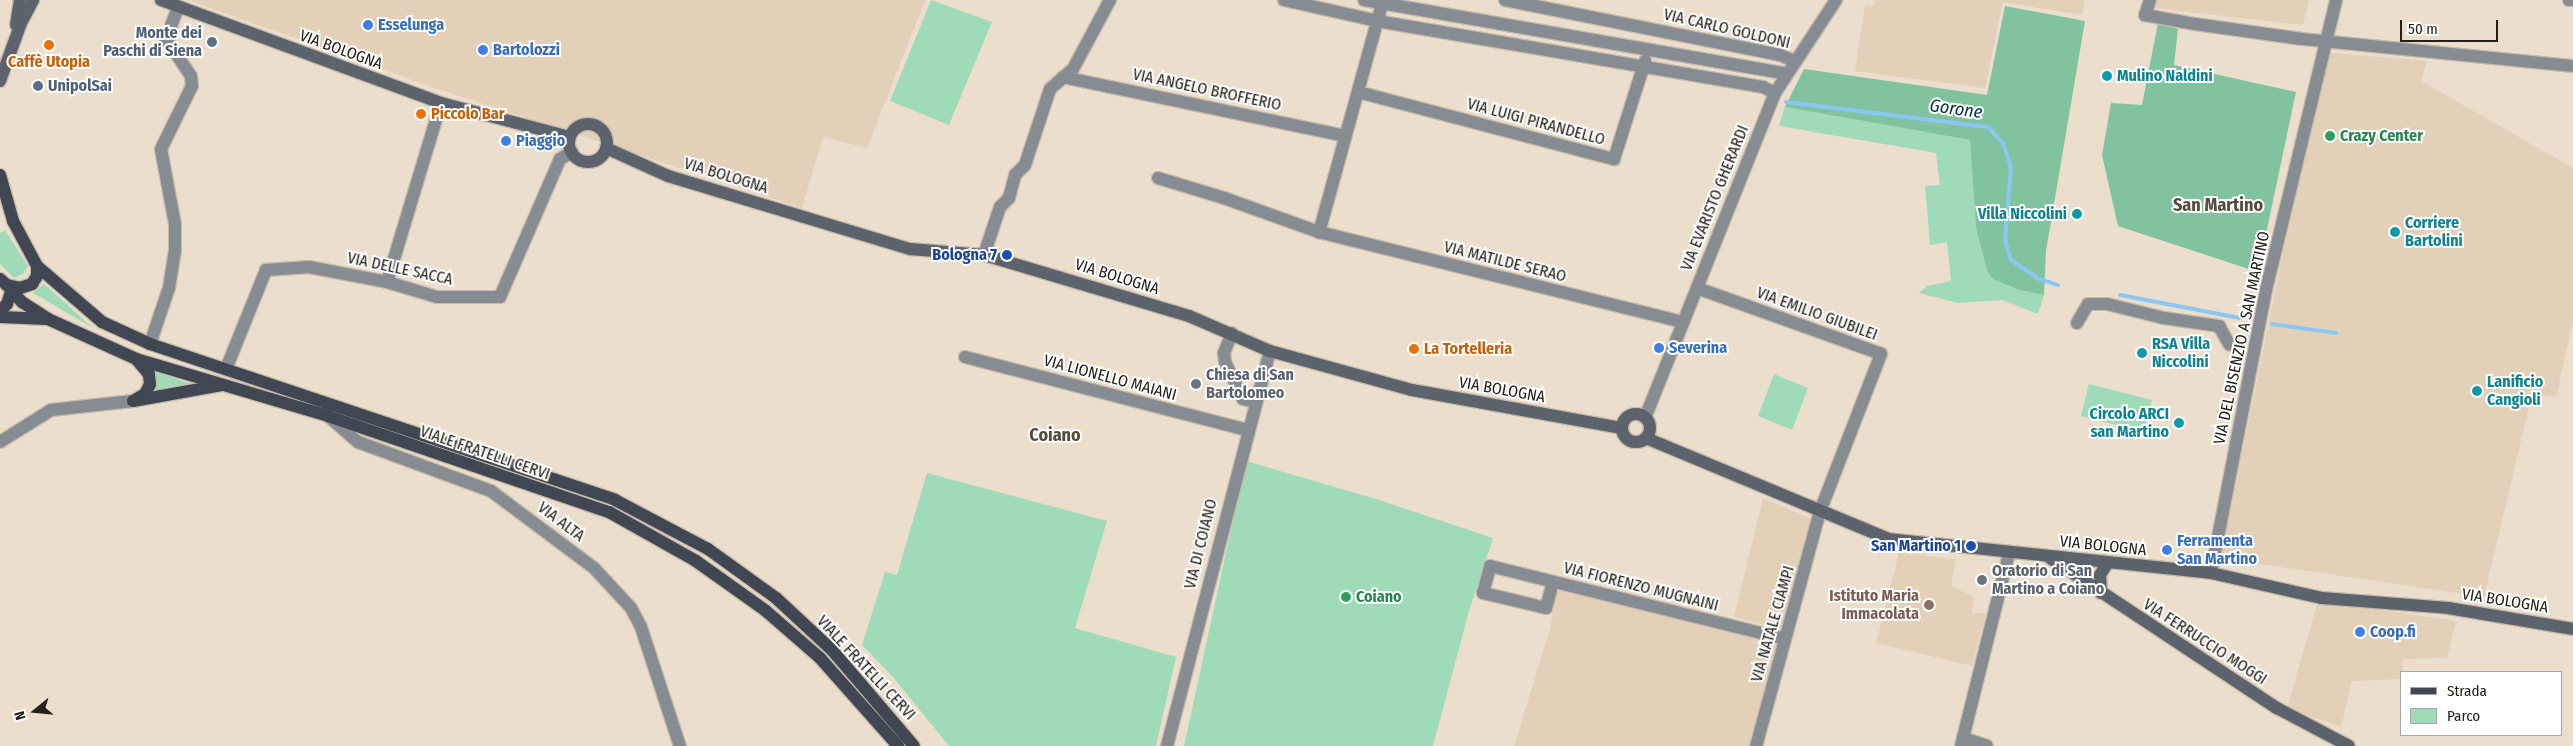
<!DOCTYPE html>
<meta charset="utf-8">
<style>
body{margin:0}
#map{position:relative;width:2573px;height:746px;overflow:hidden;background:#ebdecc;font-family:"Fira Sans Condensed",sans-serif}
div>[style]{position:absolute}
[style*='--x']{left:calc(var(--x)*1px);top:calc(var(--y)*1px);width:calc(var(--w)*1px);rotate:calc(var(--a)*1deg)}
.built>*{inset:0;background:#e2d0b8}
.green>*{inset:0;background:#9fdbb8}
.forest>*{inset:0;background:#80c39e}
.stream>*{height:4px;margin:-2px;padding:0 2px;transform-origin:2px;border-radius:2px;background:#8cc7f4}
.roads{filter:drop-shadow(1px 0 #c7bcac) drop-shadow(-1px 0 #c7bcac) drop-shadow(0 1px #c7bcac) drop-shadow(0 -1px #c7bcac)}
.street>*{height:12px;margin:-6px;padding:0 6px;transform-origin:6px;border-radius:6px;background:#878b92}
.secondary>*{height:12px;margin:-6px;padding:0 6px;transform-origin:6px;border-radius:6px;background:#5d636d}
.secondary>.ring{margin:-6px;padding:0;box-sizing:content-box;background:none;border:12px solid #5d636d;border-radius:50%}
.primary>*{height:12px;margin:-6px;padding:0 6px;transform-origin:6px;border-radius:6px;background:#404753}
.dots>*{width:14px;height:14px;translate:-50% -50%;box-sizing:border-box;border:2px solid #fff;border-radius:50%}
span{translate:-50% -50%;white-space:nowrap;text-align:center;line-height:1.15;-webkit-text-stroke:4px #fff;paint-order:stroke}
.shop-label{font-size:16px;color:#366cbe;font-weight:700}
.left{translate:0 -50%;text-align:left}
.street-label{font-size:16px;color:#242019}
.service-label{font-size:16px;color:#4e5e75;font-weight:700}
.right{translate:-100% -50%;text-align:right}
.food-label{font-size:16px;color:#c56008;font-weight:700}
.culture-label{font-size:16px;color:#0d838f;font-weight:700}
.leisure-label{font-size:16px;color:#27864d;font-weight:700}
.transit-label{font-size:16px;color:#164399;font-weight:700}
.worship-label{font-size:16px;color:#5b616d;font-weight:700}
.education-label{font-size:16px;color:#785e54;font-weight:700}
.water-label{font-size:18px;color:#002d49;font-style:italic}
.neighbourhood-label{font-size:18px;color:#554b3c;font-weight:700}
.legend{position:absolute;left:2400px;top:671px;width:162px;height:65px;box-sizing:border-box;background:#fff;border:1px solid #a7a6a3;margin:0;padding:6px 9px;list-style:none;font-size:15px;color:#242019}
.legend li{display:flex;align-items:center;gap:10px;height:25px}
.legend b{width:25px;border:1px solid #a7a6a3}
.north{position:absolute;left:10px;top:686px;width:50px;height:50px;-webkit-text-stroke:4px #fff;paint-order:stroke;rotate:253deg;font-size:14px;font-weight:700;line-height:20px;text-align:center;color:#242019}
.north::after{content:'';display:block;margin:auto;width:18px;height:22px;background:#242019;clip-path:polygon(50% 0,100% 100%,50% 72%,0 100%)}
.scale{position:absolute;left:2400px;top:20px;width:98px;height:22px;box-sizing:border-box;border:2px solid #242019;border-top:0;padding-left:6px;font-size:15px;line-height:18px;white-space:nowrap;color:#242019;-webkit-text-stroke:4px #fff;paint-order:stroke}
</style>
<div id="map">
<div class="built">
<div style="clip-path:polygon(188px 0,925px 0,867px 148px,823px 137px,802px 208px,429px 86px)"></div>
<div style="clip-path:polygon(1875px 0,2085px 0,2082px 15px,2003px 2px,1985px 88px,1855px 71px,1865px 5px,1874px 6px)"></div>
<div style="clip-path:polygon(2156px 0,2309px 0,2303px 25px,2153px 8px)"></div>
<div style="clip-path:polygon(2330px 53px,2427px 61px,2421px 81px,2573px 168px,2573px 323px,2556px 397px,2532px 394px,2484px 597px,2221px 558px,2283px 252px)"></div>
<div style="clip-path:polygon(1763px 498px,1811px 519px,1780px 629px,1734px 617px)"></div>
<div style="clip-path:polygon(1899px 553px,1956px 559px,1951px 586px,1974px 597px,1972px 613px,1986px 613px,1972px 666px,1876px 643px)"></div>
<div style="clip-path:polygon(1556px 590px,1777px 643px,1750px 746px,1514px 746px,1550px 629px)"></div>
<div style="clip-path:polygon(2318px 601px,2456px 621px,2447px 658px,2403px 659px,2402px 679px,2352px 681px,2341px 727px,2287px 708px)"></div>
</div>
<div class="green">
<div style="clip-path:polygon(931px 0,992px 22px,949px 125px,890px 101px)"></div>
<div style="clip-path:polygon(1785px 107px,1970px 140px,1976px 228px,1987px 271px,1993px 279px,2019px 290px,2044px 295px,2038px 314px,2002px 300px,1958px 303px,1919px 293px,1927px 286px,1951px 281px,1947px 242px,1930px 245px,1925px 186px,1940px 185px,1936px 153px,1779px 126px)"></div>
<div style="clip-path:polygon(5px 230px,28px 266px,23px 274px,14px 278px,0 264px,0 233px)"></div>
<div style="clip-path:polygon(44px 284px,93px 328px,33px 293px)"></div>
<div style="clip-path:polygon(148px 369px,193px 385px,148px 395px)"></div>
<div style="clip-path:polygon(1774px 374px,1808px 388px,1792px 430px,1758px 416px)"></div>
<div style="clip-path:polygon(2089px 384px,2152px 400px,2144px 432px,2081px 416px)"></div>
<div style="clip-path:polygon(1246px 461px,1376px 499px,1493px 538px,1469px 611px,1433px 746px,1184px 746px)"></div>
<div style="clip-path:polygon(927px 473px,1107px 521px,1075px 628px,1176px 657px,1156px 746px,949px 746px,893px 677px,862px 645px,885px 572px,897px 575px)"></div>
</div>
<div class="forest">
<div style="clip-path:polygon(2005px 6px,2085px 21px,2046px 251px,2044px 295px,2019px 290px,1993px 279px,1987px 271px,1976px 228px,1970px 140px,1785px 107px,1804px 69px,1987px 95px)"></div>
<div style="clip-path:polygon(2158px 23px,2178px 29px,2174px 65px,2296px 92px,2258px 272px,2118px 226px,2102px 155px,2111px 103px,2142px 105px)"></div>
</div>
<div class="stream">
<div style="--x:1786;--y:102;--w:204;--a:7.1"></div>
<div style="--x:1988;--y:127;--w:22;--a:47"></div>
<div style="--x:2003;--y:143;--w:25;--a:72"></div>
<div style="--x:2011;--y:167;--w:73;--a:94.7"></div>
<div style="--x:2005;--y:240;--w:21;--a:73"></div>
<div style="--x:2011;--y:260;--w:34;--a:34"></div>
<div style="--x:2039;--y:279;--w:20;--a:18"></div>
<div style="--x:2120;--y:295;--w:122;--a:10.9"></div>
<div style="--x:2272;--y:324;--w:65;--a:8"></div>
</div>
<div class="roads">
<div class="street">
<div style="--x:1284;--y:0;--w:95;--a:12.7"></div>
<div style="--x:1377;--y:21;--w:392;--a:9.7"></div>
<div style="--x:1763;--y:87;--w:13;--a:27"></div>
<div style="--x:1364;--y:0;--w:429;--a:9.9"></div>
<div style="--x:1505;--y:0;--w:280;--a:11.3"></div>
<div style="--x:1780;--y:55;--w:16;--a:22"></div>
<div style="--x:2150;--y:0;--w:16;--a:108"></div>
<div style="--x:2145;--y:15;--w:51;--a:10.2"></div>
<div style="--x:2195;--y:24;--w:108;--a:8"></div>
<div style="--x:2302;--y:39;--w:272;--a:5.7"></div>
<div style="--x:2569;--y:0;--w:4;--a:0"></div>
<div style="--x:1382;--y:4;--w:237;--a:105.4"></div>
<div style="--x:1319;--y:232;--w:375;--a:13.9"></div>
<div style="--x:1063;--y:77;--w:288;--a:11.8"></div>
<div style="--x:1358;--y:92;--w:265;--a:14.7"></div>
<div style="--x:1614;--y:159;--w:103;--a:-72.4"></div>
<div style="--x:1158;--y:178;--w:69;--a:16.9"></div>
<div style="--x:1224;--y:198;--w:101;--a:19.7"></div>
<div style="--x:984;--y:255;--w:51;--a:-71.6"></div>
<div style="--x:1000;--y:207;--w:13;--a:-45"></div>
<div style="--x:1009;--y:198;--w:24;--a:-75"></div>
<div style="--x:1015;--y:175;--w:14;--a:-45"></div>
<div style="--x:1025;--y:165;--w:80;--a:-71.8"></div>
<div style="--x:1050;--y:89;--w:30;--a:-41"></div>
<div style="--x:1073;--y:69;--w:78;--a:-61.8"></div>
<div style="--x:387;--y:282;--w:187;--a:-73.2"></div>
<div style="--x:1697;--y:288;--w:195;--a:19.7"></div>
<div style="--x:1881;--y:354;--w:168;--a:111.2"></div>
<div style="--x:1820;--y:511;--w:244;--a:105.2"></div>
<div style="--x:2077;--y:323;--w:22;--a:-60"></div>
<div style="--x:2088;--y:304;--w:19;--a:0"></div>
<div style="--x:2107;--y:304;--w:59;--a:13.8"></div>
<div style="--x:2164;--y:318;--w:56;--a:8.3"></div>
<div style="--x:2219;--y:326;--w:21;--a:61"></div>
<div style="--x:1232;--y:333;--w:22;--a:112"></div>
<div style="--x:1224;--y:353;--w:9;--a:84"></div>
<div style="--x:1225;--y:362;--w:41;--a:64.1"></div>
<div style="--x:1243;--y:399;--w:12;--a:14"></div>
<div style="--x:150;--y:344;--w:59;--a:-71.3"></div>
<div style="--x:169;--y:288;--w:37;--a:-81"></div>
<div style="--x:175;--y:251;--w:27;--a:-90"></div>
<div style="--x:175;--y:224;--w:76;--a:-100.6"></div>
<div style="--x:161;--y:149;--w:70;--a:-63.8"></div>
<div style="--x:192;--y:86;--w:10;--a:-96"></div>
<div style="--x:191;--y:76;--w:45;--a:-124"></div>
<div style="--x:166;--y:39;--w:34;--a:-69"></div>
<div style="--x:965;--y:357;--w:291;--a:14.5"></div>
<div style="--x:226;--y:369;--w:107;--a:-68"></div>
<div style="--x:266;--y:270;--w:43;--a:-4"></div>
<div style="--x:309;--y:267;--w:79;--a:10.9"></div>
<div style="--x:387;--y:282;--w:52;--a:16.7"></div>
<div style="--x:437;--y:297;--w:63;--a:0"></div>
<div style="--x:500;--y:297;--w:150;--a:-66.5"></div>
<div style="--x:560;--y:159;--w:14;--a:-30"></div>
<div style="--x:328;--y:416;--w:40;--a:41"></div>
<div style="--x:358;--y:442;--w:142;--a:20.2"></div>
<div style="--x:491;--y:491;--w:129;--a:36.8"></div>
<div style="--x:594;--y:568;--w:54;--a:47.2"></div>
<div style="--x:631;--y:608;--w:21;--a:62"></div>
<div style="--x:641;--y:627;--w:125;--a:71.9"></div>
<div style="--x:1645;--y:418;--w:350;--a:-68.2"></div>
<div style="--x:1775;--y:93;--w:111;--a:-56.7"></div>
<div style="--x:0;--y:442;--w:60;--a:-32.1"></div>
<div style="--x:51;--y:410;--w:82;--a:-6.3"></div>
<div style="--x:2211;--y:573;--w:288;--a:-79"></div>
<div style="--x:2266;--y:290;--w:298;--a:-76.4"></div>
<div style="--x:1553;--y:582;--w:27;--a:105"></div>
<div style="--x:1546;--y:608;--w:65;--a:-166.6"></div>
<div style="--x:1483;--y:593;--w:28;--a:-75"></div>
<div style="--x:1490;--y:566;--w:304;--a:13.9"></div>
<div style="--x:1963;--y:738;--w:25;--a:18"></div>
<div style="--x:1167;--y:746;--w:408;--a:-75.4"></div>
<div style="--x:1961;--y:746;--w:198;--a:-76"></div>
</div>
<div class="secondary">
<div style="--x:161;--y:0;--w:298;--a:20.2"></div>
<div style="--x:441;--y:103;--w:133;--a:14.8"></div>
<div style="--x:16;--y:25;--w:25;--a:-81"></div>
<div style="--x:0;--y:81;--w:62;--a:-70.1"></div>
<div style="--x:21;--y:23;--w:26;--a:-62"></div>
<div class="ring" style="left:569px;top:124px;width:26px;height:26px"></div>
<div style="--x:606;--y:148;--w:68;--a:24.3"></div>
<div style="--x:668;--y:176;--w:253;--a:16.8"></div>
<div style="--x:910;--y:249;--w:74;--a:4.6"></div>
<div style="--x:984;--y:255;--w:214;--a:16.6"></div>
<div style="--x:1189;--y:316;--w:88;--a:23.4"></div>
<div style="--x:1270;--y:351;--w:147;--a:15.4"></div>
<div style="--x:1412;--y:390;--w:212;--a:10.3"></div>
<div class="ring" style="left:1622px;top:414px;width:16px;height:16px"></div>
<div style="--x:1646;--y:438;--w:263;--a:22.6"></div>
<div style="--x:1889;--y:539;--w:324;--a:6"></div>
<div style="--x:2211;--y:573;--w:114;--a:12.7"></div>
<div style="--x:2322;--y:598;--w:126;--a:4.5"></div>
<div style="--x:2448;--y:608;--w:127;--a:9.5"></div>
<div style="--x:2050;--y:558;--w:272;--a:33.5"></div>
<div style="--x:2277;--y:708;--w:81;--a:27.8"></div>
<div style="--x:2101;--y:593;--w:18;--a:-93"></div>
<div style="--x:2100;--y:575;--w:13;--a:-58"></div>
</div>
<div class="primary">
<div style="--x:0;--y:175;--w:48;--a:74.2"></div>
<div style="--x:13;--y:221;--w:51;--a:61.9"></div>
<div style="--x:37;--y:266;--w:86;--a:40.7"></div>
<div style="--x:102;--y:322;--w:53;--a:24.6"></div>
<div style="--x:150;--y:344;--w:490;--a:18.5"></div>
<div style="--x:615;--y:500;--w:105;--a:27.8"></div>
<div style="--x:708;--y:549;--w:84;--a:35.8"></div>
<div style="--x:776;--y:598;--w:76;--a:42.9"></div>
<div style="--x:832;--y:650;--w:126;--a:49.5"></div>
<div style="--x:0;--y:279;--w:9;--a:41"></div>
<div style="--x:7;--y:285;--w:13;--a:13"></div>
<div style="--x:20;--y:288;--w:13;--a:-18"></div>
<div style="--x:32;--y:284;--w:9;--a:-58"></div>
<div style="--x:37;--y:276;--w:10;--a:-90"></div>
<div style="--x:7;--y:285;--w:23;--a:49"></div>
<div style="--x:22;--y:302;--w:31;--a:33"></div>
<div style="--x:48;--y:319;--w:97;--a:24.4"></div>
<div style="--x:136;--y:359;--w:200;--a:16.5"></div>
<div style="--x:328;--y:416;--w:297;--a:18.9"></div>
<div style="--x:609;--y:512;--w:100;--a:29.4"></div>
<div style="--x:696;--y:561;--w:86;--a:35.5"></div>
<div style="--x:766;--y:611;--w:72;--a:41"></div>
<div style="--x:820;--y:658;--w:118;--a:48.4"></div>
<div style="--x:0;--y:311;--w:10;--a:-45"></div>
<div style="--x:7;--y:304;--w:13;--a:-72"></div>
<div style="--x:0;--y:317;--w:47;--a:2.4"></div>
<div style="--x:135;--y:400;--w:12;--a:-31"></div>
<div style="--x:145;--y:394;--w:11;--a:-63"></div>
<div style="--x:150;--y:384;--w:10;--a:-96"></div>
<div style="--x:149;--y:374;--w:20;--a:-131"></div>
<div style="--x:133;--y:401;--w:90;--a:-10.2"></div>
</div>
</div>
<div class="dots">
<div style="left:368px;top:25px;background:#3f7fe0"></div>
<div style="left:212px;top:42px;background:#5c6f8a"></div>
<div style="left:49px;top:45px;background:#e8710a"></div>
<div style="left:483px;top:50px;background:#3f7fe0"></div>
<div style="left:2107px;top:76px;background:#0f9aa8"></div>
<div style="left:38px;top:86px;background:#5c6f8a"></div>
<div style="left:421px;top:114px;background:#e8710a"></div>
<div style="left:2330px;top:136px;background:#2e9e5b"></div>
<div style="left:506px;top:141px;background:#3f7fe0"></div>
<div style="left:2077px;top:214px;background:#0f9aa8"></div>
<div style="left:2395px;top:232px;background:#0f9aa8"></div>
<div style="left:1007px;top:255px;background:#1a4fb4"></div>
<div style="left:1659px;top:348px;background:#3f7fe0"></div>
<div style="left:1414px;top:349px;background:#e8710a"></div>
<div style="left:2142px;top:353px;background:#0f9aa8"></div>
<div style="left:1196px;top:384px;background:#6b7280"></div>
<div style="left:2477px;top:391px;background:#0f9aa8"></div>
<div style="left:2179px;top:423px;background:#0f9aa8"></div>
<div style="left:1971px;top:546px;background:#1a4fb4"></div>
<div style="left:2167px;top:550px;background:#3f7fe0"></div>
<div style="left:1982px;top:580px;background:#6b7280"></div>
<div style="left:1346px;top:597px;background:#2e9e5b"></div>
<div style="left:1929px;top:605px;background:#8d6e63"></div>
<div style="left:2360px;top:632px;background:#3f7fe0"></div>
</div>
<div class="shop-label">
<span class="left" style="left:378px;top:25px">Esselunga</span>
<span class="left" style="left:493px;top:50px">Bartolozzi</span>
<span class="left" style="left:516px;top:141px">Piaggio</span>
<span class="left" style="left:1669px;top:348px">Severina</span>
<span class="left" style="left:2177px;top:550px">Ferramenta<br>San Martino</span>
<span class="left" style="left:2370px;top:632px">Coop.fi</span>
</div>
<div class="street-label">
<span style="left:1727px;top:29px;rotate:13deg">VIA CARLO GOLDONI</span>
<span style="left:341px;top:50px;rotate:20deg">VIA BOLOGNA</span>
<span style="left:1207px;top:90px;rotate:12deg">VIA ANGELO BROFFERIO</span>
<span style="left:1536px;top:122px;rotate:15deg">VIA LUIGI PIRANDELLO</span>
<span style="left:726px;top:176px;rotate:17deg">VIA BOLOGNA</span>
<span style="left:1715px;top:198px;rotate:-68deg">VIA EVARISTO GHERARDI</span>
<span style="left:1505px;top:262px;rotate:14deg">VIA MATILDE SERAO</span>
<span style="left:400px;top:269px;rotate:12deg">VIA DELLE SACCA</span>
<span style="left:1117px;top:277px;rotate:17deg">VIA BOLOGNA</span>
<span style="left:1817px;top:314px;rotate:20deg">VIA EMILIO GIUBILEI</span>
<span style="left:2242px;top:338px;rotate:-78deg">VIA DEL BISENZIO A SAN MARTINO</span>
<span style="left:1110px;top:378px;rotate:15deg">VIA LIONELLO MAIANI</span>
<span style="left:1502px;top:390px;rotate:10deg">VIA BOLOGNA</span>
<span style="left:485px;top:453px;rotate:19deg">VIALE FRATELLI CERVI</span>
<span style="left:561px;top:522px;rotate:37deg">VIA ALTA</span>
<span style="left:1201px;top:544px;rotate:-76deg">VIA DI COIANO</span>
<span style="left:2103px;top:546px;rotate:6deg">VIA BOLOGNA</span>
<span style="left:1641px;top:587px;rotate:14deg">VIA FIORENZO MUGNAINI</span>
<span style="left:2505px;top:601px;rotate:9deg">VIA BOLOGNA</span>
<span style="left:1773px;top:624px;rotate:-74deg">VIA NATALE CIAMPI</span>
<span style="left:2205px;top:642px;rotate:33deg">VIA FERRUCCIO MOGGI</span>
<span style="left:866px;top:668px;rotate:47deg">VIALE FRATELLI CERVI</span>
</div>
<div class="service-label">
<span class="right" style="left:202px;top:42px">Monte dei<br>Paschi di Siena</span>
<span class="left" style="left:48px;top:86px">UnipolSai</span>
</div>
<div class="food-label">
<span style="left:49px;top:62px">Caffè Utopia</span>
<span class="left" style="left:431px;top:114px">Piccolo Bar</span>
<span class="left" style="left:1424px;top:349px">La Tortelleria</span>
</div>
<div class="culture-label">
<span class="left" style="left:2117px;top:76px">Mulino Naldini</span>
<span class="right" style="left:2067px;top:214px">Villa Niccolini</span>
<span class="left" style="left:2405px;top:232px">Corriere<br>Bartolini</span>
<span class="left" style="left:2152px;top:353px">RSA Villa<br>Niccolini</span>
<span class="left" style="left:2487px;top:391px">Lanificio<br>Cangioli</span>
<span class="right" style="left:2169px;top:423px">Circolo ARCI<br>san Martino</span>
</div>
<div class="leisure-label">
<span class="left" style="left:2340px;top:136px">Crazy Center</span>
<span class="left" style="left:1356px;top:597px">Coiano</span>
</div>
<div class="transit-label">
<span class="right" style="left:997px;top:255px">Bologna 7</span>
<span class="right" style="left:1961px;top:546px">San Martino 1</span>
</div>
<div class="worship-label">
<span class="left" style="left:1206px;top:384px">Chiesa di San<br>Bartolomeo</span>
<span class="left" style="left:1992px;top:580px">Oratorio di San<br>Martino a Coiano</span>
</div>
<div class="education-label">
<span class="right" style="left:1919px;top:605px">Istituto Maria<br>Immacolata</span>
</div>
<div class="water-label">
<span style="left:1956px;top:109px;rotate:8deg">Gorone</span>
</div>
<div class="neighbourhood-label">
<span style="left:2218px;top:205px">San Martino</span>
<span style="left:1055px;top:435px">Coiano</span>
</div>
<ul class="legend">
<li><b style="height:6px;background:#404753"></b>Strada</li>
<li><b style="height:14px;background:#9fdbb8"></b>Parco</li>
</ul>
<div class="north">N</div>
<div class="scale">50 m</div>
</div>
